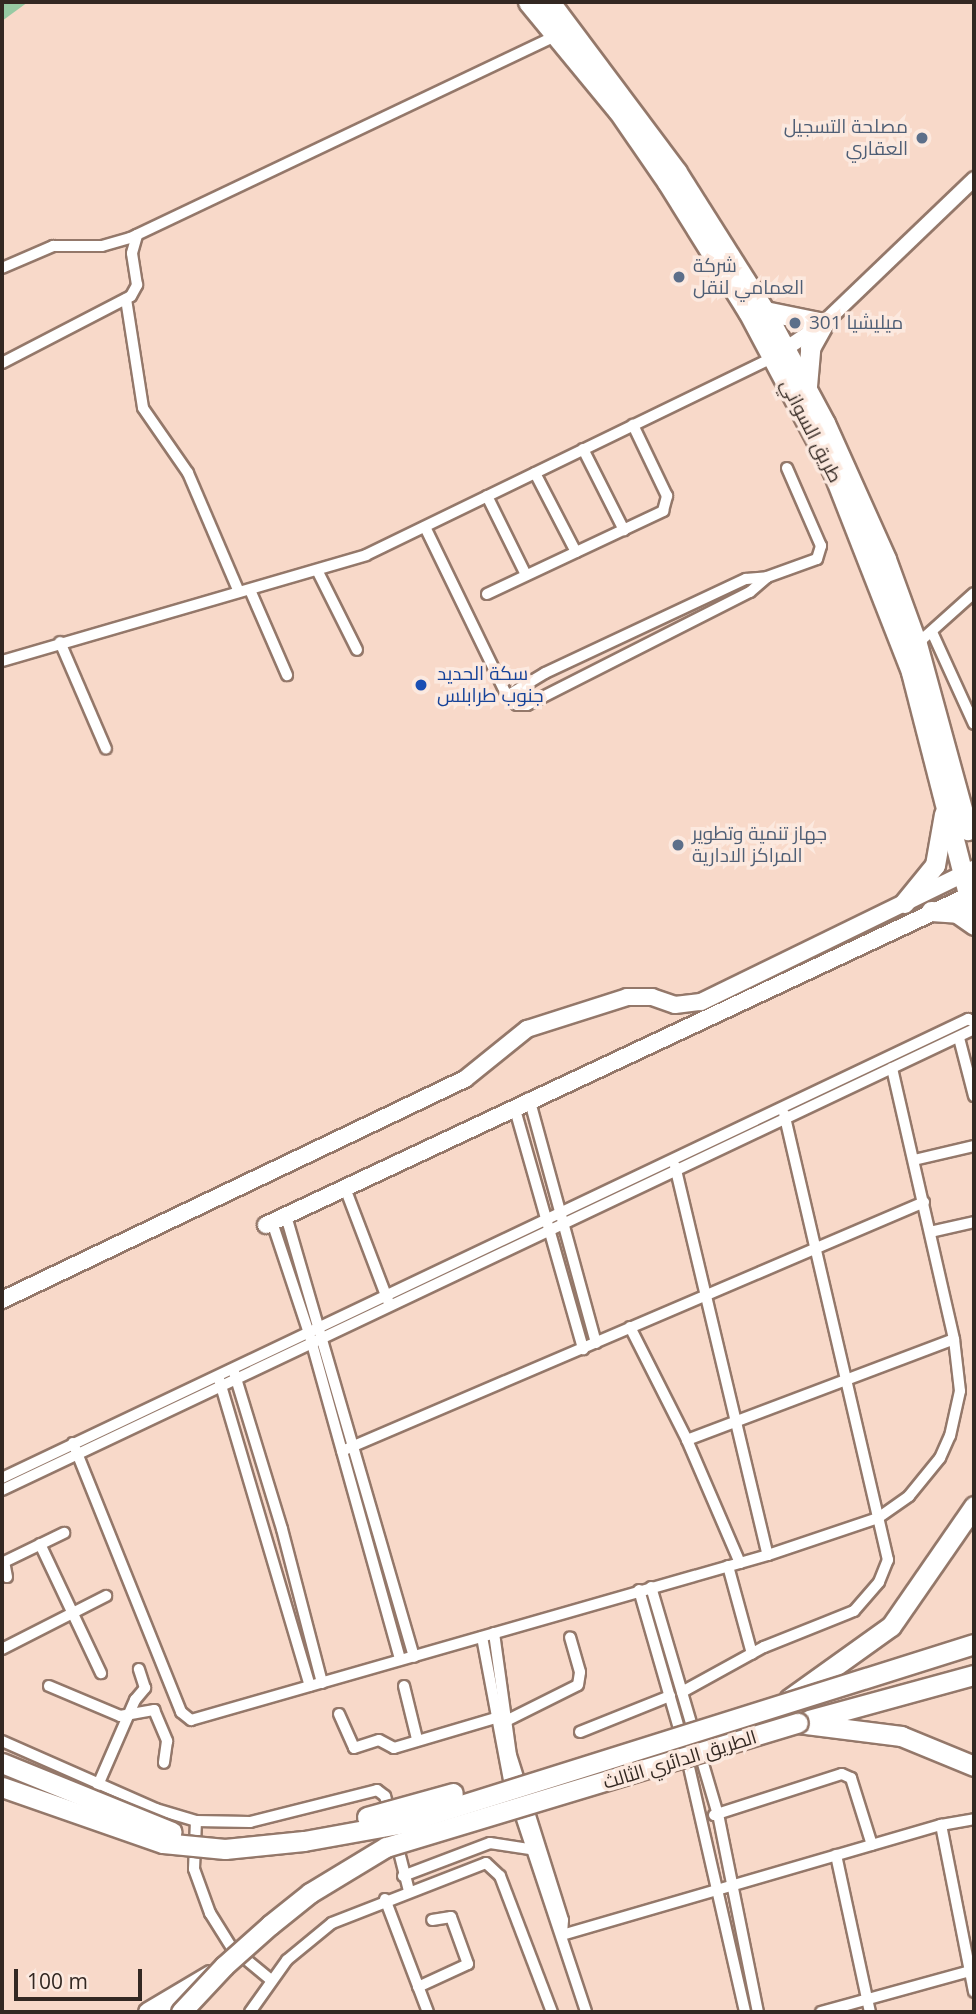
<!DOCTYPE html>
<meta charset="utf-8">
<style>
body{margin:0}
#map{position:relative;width:976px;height:2014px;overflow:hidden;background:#f8d9c9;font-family:"Open Sans",Cairo,sans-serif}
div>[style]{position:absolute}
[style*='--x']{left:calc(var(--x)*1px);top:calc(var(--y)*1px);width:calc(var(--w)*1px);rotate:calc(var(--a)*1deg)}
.green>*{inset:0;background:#97caa3}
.roads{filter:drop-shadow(2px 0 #94786a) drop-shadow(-2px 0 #94786a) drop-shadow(0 2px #94786a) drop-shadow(0 -2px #94786a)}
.street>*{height:10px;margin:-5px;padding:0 5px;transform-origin:5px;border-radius:5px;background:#fff}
.secondary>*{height:14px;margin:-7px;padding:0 7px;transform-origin:7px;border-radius:7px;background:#fff}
.primary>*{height:16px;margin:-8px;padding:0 8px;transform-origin:8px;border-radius:8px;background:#fff}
.highway>*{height:19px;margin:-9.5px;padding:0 9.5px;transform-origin:9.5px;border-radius:9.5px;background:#fff}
.bridges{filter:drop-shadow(2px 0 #94786a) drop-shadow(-2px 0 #94786a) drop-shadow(0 2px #94786a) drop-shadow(0 -2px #94786a)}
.highway-bridge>*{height:19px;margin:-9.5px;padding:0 9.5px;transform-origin:9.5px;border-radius:9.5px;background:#fff}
.dots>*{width:19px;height:19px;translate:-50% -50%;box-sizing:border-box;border:4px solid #fce9df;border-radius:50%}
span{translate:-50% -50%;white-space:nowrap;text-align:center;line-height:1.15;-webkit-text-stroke:7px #fce9df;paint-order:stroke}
.service-label{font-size:19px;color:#4e5e75}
.right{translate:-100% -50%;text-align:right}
.left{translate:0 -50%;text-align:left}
.street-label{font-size:19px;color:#332822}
.transit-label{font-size:19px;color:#164399}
.frame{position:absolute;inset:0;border:4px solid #332822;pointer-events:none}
.scale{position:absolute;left:14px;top:1969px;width:128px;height:32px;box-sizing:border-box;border:4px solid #332822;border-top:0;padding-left:9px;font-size:21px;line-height:24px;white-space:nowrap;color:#332822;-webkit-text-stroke:5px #fce9df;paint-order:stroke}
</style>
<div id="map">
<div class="green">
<div style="clip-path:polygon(2px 2px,28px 2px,2px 21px)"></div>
</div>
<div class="roads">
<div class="street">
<div style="--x:2;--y:268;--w:56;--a:-23.3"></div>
<div style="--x:53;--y:246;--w:49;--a:0"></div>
<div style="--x:102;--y:246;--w:29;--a:-16"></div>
<div style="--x:130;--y:238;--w:474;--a:-25.4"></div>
<div style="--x:126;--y:299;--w:110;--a:81.1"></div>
<div style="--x:143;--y:408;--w:79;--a:55.3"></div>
<div style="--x:188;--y:473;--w:129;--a:66.8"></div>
<div style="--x:2;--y:363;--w:145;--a:-27.4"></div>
<div style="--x:131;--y:296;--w:13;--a:-61"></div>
<div style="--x:137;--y:285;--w:32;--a:-99"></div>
<div style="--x:132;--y:253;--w:19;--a:-74"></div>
<div style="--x:583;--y:449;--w:91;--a:63.2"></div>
<div style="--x:535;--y:473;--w:89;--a:62.6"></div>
<div style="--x:487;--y:496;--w:88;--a:63.7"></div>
<div style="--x:425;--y:527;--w:188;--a:64.1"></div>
<div style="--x:507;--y:696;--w:13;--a:42"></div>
<div style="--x:517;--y:705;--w:10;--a:0"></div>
<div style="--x:527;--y:705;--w:250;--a:-26.9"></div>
<div style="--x:750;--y:592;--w:23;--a:-41"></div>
<div style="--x:318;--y:572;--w:87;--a:63.4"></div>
<div style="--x:250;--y:590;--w:93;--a:66.5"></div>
<div style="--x:487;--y:594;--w:195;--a:-25.2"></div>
<div style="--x:663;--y:511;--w:16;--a:-75"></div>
<div style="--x:667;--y:496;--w:79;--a:-115.6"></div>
<div style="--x:932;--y:632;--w:101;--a:65.5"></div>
<div style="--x:60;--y:642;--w:116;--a:66.7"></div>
<div style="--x:917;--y:644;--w:76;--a:-41.8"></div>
<div style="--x:2;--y:661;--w:379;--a:-16.2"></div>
<div style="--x:366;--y:555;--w:453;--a:-25.9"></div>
<div style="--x:507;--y:696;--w:44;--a:-31.2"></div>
<div style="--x:545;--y:673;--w:222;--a:-25.1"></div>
<div style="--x:746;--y:579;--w:21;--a:-5"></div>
<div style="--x:767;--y:577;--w:53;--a:-19.8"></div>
<div style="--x:817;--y:559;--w:14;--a:-73"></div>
<div style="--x:821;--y:546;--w:85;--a:-113.6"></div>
<div style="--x:959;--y:1038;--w:60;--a:75.5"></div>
<div style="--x:529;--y:1098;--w:254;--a:74.7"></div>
<div style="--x:514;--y:1106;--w:253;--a:74.1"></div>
<div style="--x:914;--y:1160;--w:62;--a:-13.1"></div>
<div style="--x:675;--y:1166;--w:400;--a:76.6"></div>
<div style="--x:345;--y:1188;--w:123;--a:69.1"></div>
<div style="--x:286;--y:1216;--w:459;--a:73.8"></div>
<div style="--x:272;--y:1222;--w:117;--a:71.6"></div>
<div style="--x:309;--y:1333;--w:339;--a:74.4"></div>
<div style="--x:930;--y:1232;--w:45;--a:-12.8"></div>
<div style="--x:630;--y:1327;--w:127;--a:63.2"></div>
<div style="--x:687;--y:1440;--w:134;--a:66.7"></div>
<div style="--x:234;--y:1372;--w:164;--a:73"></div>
<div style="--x:282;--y:1529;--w:159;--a:75.4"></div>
<div style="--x:219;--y:1379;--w:320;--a:73.5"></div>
<div style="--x:687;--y:1440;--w:285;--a:-20.7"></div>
<div style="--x:73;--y:1443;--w:290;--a:68.1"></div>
<div style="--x:181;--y:1712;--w:13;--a:39"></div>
<div style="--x:191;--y:1720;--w:600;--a:-15.96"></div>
<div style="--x:768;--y:1555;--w:116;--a:-18.6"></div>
<div style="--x:878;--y:1518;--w:38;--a:-35"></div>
<div style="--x:909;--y:1496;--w:49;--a:-50.8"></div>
<div style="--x:940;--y:1458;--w:24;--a:-66"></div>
<div style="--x:950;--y:1436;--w:46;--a:-77.5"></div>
<div style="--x:960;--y:1391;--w:52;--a:-96.6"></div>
<div style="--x:954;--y:1339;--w:278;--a:-102.9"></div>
<div style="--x:342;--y:1451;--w:633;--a:-23.16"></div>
<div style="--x:2;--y:1478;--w:1070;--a:-25.41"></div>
<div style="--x:968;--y:1019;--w:7;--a:27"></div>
<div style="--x:2;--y:1490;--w:1076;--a:-25.37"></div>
<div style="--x:40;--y:1544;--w:143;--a:64.7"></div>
<div style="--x:728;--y:1566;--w:91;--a:74.7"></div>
<div style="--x:7;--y:1577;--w:15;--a:-101"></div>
<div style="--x:4;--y:1562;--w:67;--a:-25.8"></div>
<div style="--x:651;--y:1587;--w:237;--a:73.6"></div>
<div style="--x:718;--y:1814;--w:202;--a:78.6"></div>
<div style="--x:639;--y:1590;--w:155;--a:73.9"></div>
<div style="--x:494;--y:1633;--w:123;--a:82.1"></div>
<div style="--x:511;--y:1755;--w:173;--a:72.5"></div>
<div style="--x:563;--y:1920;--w:15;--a:94"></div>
<div style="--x:482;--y:1637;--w:146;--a:79.3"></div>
<div style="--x:509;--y:1780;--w:244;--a:71.6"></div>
<div style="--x:2;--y:1649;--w:117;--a:-27"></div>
<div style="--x:49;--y:1686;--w:77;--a:22.9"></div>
<div style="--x:120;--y:1716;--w:35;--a:-10"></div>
<div style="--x:154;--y:1710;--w:34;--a:67"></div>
<div style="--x:167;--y:1741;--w:22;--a:98"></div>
<div style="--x:404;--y:1686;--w:55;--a:76.2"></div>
<div style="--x:682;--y:1692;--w:94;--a:-28.8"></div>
<div style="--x:764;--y:1647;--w:97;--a:-21.8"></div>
<div style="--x:854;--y:1611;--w:38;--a:-49"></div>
<div style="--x:879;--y:1582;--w:24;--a:-68"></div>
<div style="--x:888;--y:1560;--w:458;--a:-103.1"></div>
<div style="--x:339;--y:1714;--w:37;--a:66"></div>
<div style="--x:354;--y:1748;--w:26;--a:-18"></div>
<div style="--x:379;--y:1740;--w:17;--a:28"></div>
<div style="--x:394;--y:1748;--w:105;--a:-16.5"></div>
<div style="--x:506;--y:1721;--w:80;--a:-26.6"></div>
<div style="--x:578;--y:1685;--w:13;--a:-81"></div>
<div style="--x:580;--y:1672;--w:36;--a:-106"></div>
<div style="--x:580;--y:1732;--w:97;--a:-21.8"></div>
<div style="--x:2;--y:1741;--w:168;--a:23.8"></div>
<div style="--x:156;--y:1809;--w:42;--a:16.7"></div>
<div style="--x:196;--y:1821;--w:54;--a:1.1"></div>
<div style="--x:250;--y:1822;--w:131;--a:-14.1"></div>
<div style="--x:377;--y:1790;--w:10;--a:37"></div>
<div style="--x:385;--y:1796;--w:19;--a:74"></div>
<div style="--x:686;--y:1754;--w:265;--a:77.1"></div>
<div style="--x:98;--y:1785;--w:93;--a:-66.5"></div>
<div style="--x:135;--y:1700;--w:16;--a:-50"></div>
<div style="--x:145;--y:1688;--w:20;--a:-108"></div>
<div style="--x:714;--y:1815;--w:134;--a:-17.8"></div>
<div style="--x:842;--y:1774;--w:10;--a:24"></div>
<div style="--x:851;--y:1778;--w:70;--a:72.6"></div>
<div style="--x:196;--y:1821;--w:48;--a:92.4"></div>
<div style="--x:194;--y:1869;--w:47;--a:70"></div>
<div style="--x:210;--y:1913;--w:40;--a:58"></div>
<div style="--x:231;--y:1947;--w:52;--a:39.5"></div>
<div style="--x:941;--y:1825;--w:170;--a:78.8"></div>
<div style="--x:396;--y:1840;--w:53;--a:75.7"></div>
<div style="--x:836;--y:1855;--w:161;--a:77.8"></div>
<div style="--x:403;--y:1876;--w:93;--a:-20.8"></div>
<div style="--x:490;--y:1843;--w:47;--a:8.7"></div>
<div style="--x:385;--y:1899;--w:121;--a:69.2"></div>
<div style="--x:562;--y:1935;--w:395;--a:-16.2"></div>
<div style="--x:941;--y:1825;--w:34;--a:-10"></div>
<div style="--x:418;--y:1987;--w:55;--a:-24.7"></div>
<div style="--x:468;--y:1964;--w:50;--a:-109.9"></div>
<div style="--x:451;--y:1917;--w:19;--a:171"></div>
<div style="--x:250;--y:2012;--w:64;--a:-54.6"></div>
<div style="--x:287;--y:1960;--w:58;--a:-39.4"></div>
<div style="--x:332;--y:1923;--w:165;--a:-21.3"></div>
<div style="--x:486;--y:1863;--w:19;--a:43"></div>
<div style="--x:500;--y:1876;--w:146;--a:69.1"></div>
<div style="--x:821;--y:2012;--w:159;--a:-15.4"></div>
</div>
<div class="secondary">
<div style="--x:778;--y:354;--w:55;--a:-34"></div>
<div style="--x:824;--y:323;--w:208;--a:-43.8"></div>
</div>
<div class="primary">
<div style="--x:266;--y:1225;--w:782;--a:-25.12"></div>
<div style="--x:2;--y:1300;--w:513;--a:-25.52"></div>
<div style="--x:465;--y:1079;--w:80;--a:-38.9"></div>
<div style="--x:527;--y:1029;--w:105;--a:-17.7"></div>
<div style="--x:627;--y:997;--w:25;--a:0"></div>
<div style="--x:652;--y:997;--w:24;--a:19"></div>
<div style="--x:675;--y:1005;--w:26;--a:-7"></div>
<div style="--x:701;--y:1002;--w:304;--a:-26"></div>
</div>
<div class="highway">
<div style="--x:528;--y:2;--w:141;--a:50.5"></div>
<div style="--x:618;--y:111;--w:86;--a:55.4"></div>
<div style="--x:667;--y:182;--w:153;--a:58.1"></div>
<div style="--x:748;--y:312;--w:179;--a:62"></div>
<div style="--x:832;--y:470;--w:217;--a:68.6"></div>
<div style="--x:911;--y:672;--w:254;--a:75.6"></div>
<div style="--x:550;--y:2;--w:212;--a:53.2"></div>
<div style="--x:677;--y:172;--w:165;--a:57.7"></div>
<div style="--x:765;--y:311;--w:127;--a:61.8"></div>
<div style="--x:825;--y:423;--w:149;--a:65.8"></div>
<div style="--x:886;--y:559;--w:90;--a:70"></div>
<div style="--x:917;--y:644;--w:193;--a:74.7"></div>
<div style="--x:765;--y:311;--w:60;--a:11.5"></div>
<div style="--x:807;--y:386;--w:38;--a:-85"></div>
<div style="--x:810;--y:348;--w:29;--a:-61"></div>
<div style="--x:904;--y:903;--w:49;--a:-50.8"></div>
<div style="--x:935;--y:865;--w:52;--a:-80"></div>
<div style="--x:931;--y:911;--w:26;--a:4"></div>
<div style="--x:957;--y:913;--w:21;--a:35"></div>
<div style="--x:789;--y:1699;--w:125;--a:-35.6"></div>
<div style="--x:891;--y:1626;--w:146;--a:-55.3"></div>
<div style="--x:809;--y:1720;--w:171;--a:-15.3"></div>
<div style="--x:798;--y:1723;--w:104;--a:7.2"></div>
<div style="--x:901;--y:1736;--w:79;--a:22.3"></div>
<div style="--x:148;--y:2012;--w:72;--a:-30.8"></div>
</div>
</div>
<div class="bridges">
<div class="highway-bridge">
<div style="--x:2;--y:1763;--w:183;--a:22.1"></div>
<div style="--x:2;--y:1787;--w:170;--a:19.2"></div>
<div style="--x:163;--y:1843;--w:62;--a:5.5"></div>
<div style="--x:225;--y:1849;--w:79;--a:-5.8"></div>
<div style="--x:304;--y:1841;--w:102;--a:-10.2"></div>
<div style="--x:404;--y:1823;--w:597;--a:-17.43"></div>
<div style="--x:367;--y:1817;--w:89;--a:-15.6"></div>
<div style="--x:181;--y:2012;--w:63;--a:-46.9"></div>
<div style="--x:224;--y:1966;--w:62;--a:-41.7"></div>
<div style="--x:270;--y:1925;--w:51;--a:-38.7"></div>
<div style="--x:310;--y:1893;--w:89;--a:-31.2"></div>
<div style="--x:386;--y:1847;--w:430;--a:-16.8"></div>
</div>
</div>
<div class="dots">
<div style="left:922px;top:138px;background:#5c6f8a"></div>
<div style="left:679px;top:277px;background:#5c6f8a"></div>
<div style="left:795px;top:323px;background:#5c6f8a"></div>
<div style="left:421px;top:685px;background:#1a4fb4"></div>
<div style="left:678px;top:845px;background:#5c6f8a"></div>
</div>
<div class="service-label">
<span class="right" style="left:908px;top:138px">مصلحة التسجيل<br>العقاري</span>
<span class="left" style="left:693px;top:277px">شركة<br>العمامي لنقل</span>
<span class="left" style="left:809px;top:323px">ميليشيا 301</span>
<span class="left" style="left:692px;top:845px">جهاز تنمية وتطوير<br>المراكز الادارية</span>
</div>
<div class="street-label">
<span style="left:811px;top:431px;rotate:63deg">طريق السواني</span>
<span style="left:680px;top:1760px;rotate:-17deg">الطريق الدائري الثالث</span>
</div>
<div class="transit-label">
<span class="left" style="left:437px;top:685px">سكة الحديد<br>جنوب طرابلس</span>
</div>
<div class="frame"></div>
<div class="scale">100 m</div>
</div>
